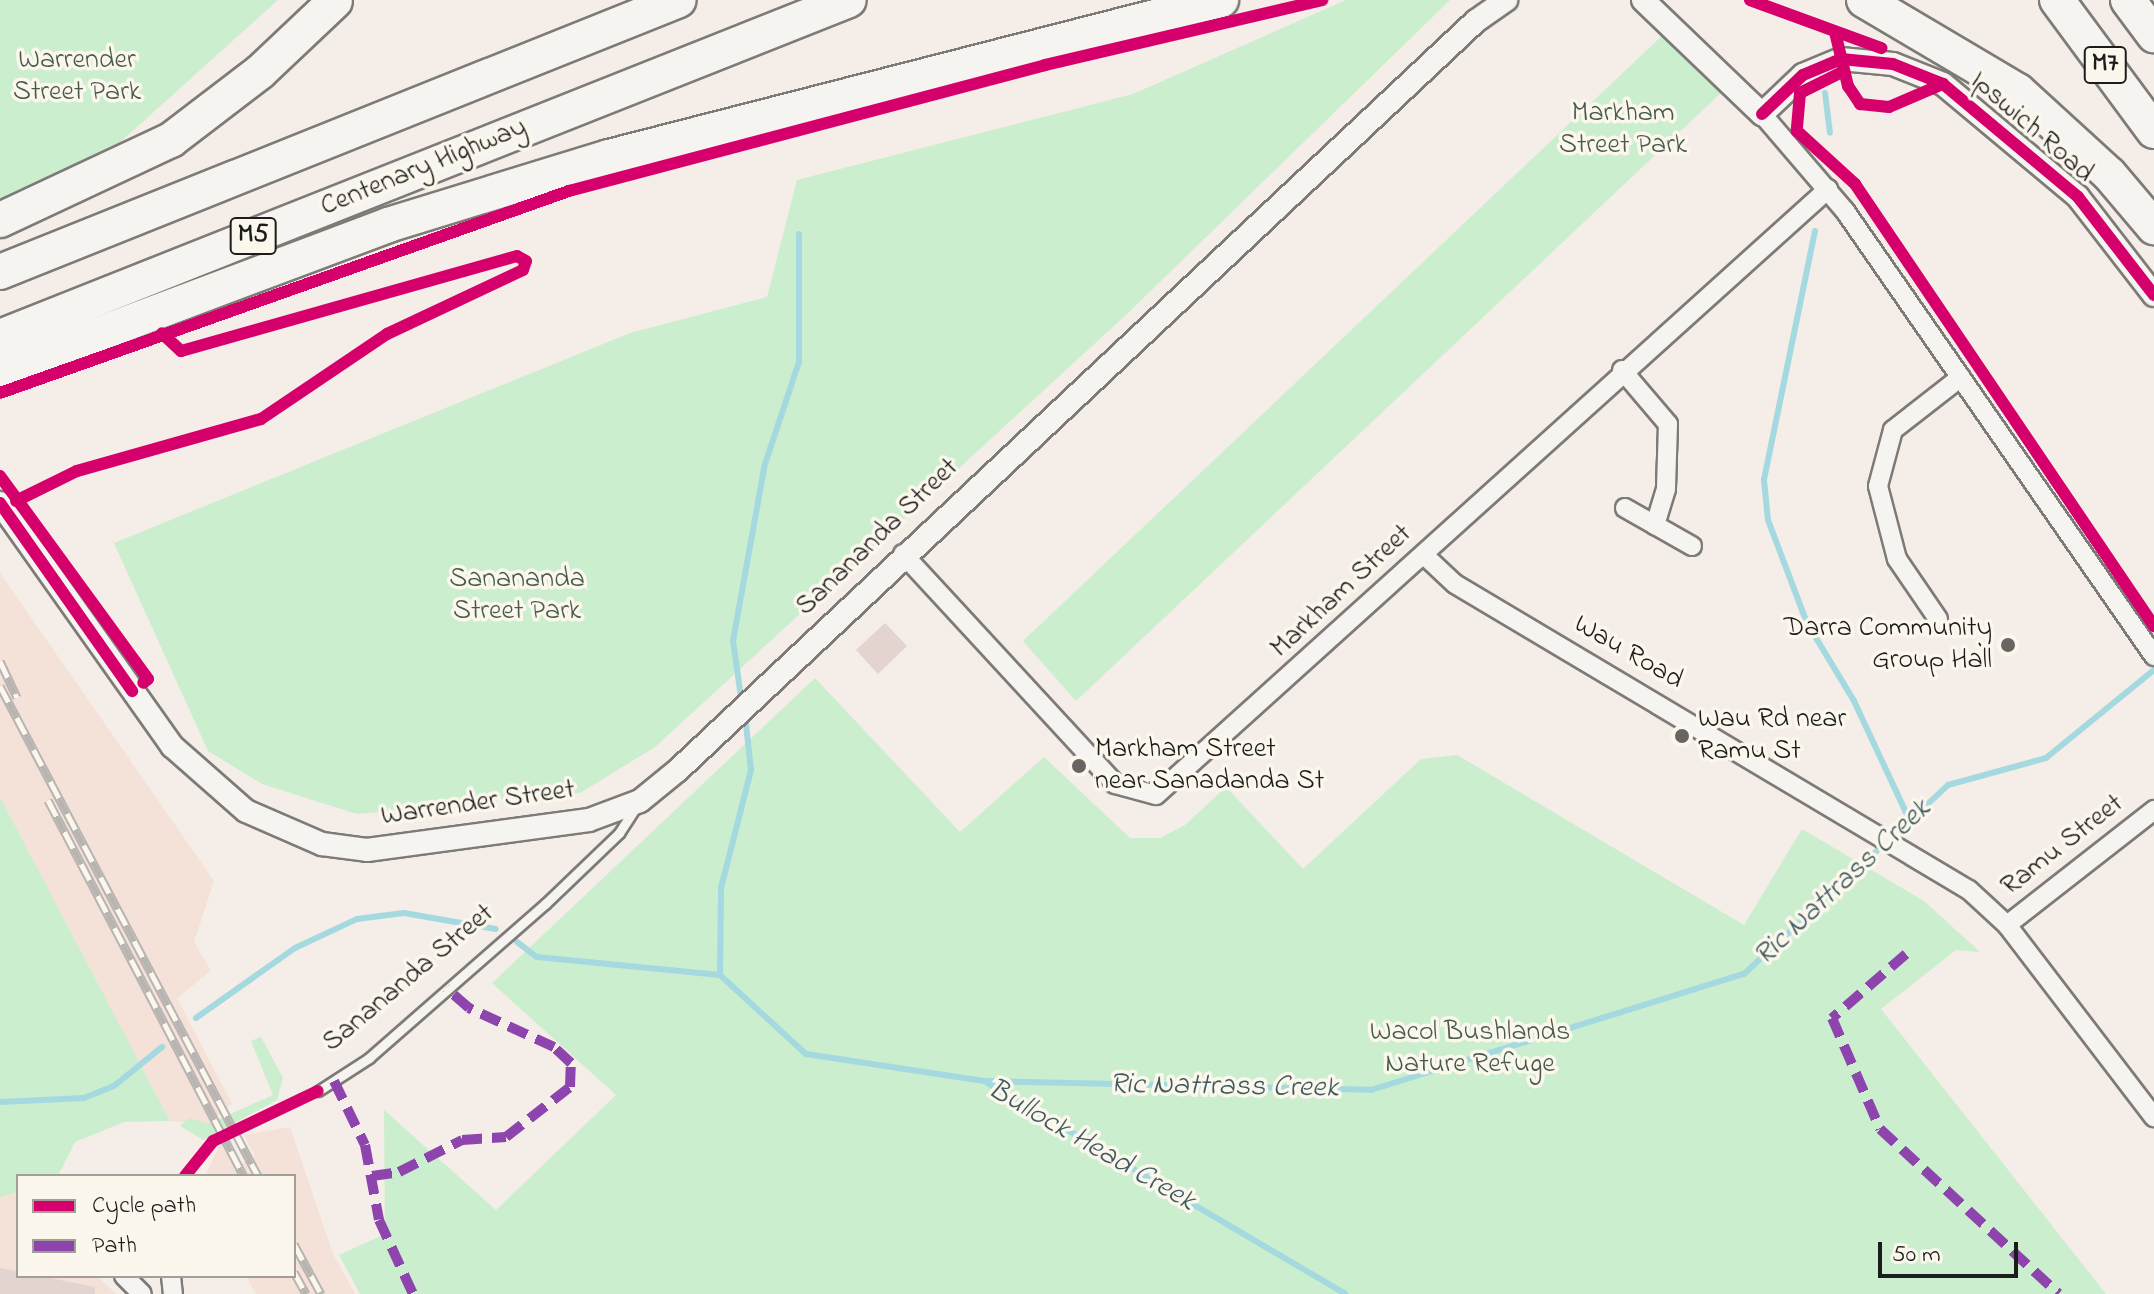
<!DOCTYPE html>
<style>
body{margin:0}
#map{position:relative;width:2154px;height:1294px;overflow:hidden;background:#f5ede7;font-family:"Indie Flower",sans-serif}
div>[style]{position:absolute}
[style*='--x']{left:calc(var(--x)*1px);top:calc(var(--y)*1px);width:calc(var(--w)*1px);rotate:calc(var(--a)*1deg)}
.built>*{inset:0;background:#f4e1d8}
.green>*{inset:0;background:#cbeece}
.stream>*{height:6px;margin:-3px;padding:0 3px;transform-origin:3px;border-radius:3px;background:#a4d9e0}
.building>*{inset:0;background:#e3d4d0}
.roads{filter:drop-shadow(2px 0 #7e7a77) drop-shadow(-2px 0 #7e7a77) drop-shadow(0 2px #7e7a77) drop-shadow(0 -2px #7e7a77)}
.service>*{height:9px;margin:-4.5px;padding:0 4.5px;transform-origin:4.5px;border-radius:4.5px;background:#f6f4f0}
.minor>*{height:18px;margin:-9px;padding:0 9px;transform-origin:9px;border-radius:9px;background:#f6f4f0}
.tertiary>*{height:22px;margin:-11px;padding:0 11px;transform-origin:11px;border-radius:11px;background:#f6f4f0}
.motorway>*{height:34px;margin:-17px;padding:0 17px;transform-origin:17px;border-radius:17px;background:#f6f4f0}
.rail>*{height:9px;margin-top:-4.5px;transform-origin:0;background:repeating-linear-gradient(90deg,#fbf7ec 0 18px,#b7b4b1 0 36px);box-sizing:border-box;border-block:2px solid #b7b4b1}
.quiet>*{height:10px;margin-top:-5px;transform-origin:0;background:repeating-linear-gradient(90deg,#8e44ad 0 20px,transparent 0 30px)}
.cycleway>*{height:12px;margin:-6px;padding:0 6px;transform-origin:6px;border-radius:6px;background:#d6006c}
.dots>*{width:22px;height:22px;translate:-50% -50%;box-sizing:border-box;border:4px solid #fbf7ec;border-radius:50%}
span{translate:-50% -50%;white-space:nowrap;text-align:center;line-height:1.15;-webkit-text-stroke:7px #fbf7ec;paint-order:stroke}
.shield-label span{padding:2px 6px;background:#fbf7ec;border:2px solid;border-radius:6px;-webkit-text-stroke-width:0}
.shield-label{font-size:26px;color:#1c1c1c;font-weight:700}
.park-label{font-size:28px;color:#465b4b}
.street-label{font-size:28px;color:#1c1c1c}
.poi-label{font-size:28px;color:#1c1c1c}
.right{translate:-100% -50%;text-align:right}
.left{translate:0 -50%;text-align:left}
.water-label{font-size:30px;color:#3f5b60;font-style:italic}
.legend{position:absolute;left:16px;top:1174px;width:280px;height:104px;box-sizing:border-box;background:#fbf7ec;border:2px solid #a29f99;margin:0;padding:10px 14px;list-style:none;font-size:24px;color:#1c1c1c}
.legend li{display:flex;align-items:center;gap:16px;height:40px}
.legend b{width:40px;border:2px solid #a29f99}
.scale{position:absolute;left:1878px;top:1242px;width:140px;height:36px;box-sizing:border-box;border:4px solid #1c1c1c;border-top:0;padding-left:10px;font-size:24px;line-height:28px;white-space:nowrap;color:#1c1c1c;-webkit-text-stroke:6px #fbf7ec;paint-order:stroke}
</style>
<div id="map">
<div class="built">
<div style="clip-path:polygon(0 573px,214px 881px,194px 942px,211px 971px,177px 998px,232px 1104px,208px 1124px,170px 1121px,0 797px)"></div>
<div style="clip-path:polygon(290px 1127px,333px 1254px,355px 1294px,256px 1294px,246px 1276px,294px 1276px,294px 1176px,205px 1176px,221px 1142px,235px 1167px,255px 1157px,244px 1135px)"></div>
<div style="clip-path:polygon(18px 1192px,18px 1276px,97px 1276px,116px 1294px,0 1294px,0 1197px)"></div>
</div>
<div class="green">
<div style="clip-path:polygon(0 0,278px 0,106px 155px,0 205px)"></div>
<div style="clip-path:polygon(1346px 0,1450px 0,1127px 314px,655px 747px,580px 793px,357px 814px,262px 784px,208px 751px,114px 543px,630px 333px,767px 297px,797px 180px,1133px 94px)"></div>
<div style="clip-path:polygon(1666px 32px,1722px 92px,1076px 701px,1023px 641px)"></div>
<div style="clip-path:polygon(815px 678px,960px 832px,1044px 757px,1130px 838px,1160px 838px,1185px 825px,1226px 787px,1303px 869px,1421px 759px,1457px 755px,1744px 925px,1802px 829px,1924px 901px,1980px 952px,1956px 950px,1881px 1009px,2106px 1294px,360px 1294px,339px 1255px,385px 1234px,384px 1110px,496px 1210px,616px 1095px,492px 983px)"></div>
<div style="clip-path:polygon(0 797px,170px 1121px,124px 1122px,75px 1142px,58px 1176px,18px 1176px,18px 1192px,0 1197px)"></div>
<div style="clip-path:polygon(261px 1037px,283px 1078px,277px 1100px,203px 1140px,180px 1126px,189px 1118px,208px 1124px,273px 1095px,251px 1041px)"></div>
</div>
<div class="stream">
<div style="--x:1825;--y:93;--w:40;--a:82.9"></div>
<div style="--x:1815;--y:231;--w:254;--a:101.6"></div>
<div style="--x:1764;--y:480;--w:40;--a:84.3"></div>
<div style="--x:1768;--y:520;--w:110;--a:69.3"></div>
<div style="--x:1807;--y:623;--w:91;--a:58.9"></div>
<div style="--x:1854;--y:701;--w:132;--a:65"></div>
<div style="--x:742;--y:704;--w:64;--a:-98.1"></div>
<div style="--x:733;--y:641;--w:180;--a:-79.8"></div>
<div style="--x:765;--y:464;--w:108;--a:-71.6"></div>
<div style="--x:799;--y:362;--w:128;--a:-90"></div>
<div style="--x:517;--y:942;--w:25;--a:37"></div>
<div style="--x:537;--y:957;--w:184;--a:5.6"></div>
<div style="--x:720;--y:975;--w:117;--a:42.6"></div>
<div style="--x:806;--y:1054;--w:180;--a:8.6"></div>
<div style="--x:984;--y:1081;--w:419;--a:30.5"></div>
<div style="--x:720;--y:975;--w:87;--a:-89.3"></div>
<div style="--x:721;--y:888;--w:122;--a:-75.7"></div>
<div style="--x:751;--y:770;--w:55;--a:-96.2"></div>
<div style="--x:196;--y:1018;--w:121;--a:-35.3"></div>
<div style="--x:295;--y:948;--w:68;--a:-25.1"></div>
<div style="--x:357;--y:919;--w:47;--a:-7.3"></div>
<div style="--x:404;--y:913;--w:93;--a:9.9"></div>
<div style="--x:984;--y:1081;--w:387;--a:1.3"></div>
<div style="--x:1371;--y:1090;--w:391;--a:-17.3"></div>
<div style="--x:1744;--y:974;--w:278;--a:-42.8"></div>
<div style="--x:1948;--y:785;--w:102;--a:-15.4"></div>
<div style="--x:2046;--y:758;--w:139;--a:-39.2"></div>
<div style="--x:0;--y:1102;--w:84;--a:-2.7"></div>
<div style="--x:84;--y:1098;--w:32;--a:-22"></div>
<div style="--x:114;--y:1086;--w:62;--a:-39.1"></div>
</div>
<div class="building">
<div style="clip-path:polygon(885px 623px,907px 646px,878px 674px,856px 650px)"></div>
<div style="clip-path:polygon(0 1268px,95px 1287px,95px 1294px,0 1294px)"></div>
</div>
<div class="roads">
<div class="service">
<div style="--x:318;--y:1091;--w:61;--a:-32.9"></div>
<div style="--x:369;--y:1058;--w:234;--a:-41.2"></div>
<div style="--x:545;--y:904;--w:103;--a:-43.8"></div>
<div style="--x:619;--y:833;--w:31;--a:-57"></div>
</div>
<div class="minor">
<div style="--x:1762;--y:114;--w:128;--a:49.4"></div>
<div style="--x:1845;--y:211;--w:542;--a:55.22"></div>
<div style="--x:1622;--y:370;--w:71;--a:49.6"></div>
<div style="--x:1668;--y:424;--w:65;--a:91.8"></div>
<div style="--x:1666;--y:489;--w:38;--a:107"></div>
<div style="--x:1625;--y:508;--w:77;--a:29.6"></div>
<div style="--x:903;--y:554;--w:313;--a:47.3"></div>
<div style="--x:1115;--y:784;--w:42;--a:15"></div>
<div style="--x:1156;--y:795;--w:905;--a:-42.04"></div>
<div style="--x:1424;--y:555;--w:42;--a:43.1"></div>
<div style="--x:1455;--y:584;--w:598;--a:30.77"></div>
<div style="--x:1969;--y:890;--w:52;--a:42.6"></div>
<div style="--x:2007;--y:925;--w:242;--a:52.6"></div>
<div style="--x:1938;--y:619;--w:73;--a:-124.3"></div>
<div style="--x:1897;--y:559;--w:75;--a:-104.6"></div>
<div style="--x:1878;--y:486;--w:58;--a:-75"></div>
<div style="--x:1893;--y:430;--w:86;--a:-37.9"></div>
<div style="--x:2007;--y:925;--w:187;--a:-38"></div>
<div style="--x:124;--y:1276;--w:25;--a:45"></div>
<div style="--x:171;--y:1276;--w:18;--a:84"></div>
</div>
<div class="tertiary">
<div style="--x:1643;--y:0;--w:165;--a:43.8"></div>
<div style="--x:1762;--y:114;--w:57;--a:-43.6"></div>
<div style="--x:1803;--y:75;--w:41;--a:-22.8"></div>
<div style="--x:1841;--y:59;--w:52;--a:5.5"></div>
<div style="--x:1893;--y:64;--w:54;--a:21.8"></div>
<div style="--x:1943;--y:84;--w:176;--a:39.9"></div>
<div style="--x:2078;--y:197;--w:124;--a:52.2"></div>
<div style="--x:0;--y:503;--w:298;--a:54.7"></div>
<div style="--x:172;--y:746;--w:98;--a:41.3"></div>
<div style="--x:246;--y:811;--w:83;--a:23.5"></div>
<div style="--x:322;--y:844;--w:45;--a:7.6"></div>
<div style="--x:367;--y:850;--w:224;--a:-7.7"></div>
<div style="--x:589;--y:820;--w:54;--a:-20.4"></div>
<div style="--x:640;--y:801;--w:49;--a:-39.2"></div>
<div style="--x:678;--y:770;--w:1094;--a:-43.19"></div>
<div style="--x:1476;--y:21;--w:37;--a:-35"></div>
</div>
<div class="motorway">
<div style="--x:1864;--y:0;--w:179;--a:30.6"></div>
<div style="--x:2018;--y:91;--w:123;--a:42.4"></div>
<div style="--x:2109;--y:174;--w:70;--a:49.7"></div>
<div style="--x:2057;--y:0;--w:163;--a:53.5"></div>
<div style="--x:2128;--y:0;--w:44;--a:53.4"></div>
<div style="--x:0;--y:220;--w:189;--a:-25.1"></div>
<div style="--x:171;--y:140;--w:112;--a:-37.4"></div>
<div style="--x:260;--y:72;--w:103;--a:-43.4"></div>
<div style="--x:0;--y:272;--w:731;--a:-21.83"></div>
<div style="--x:0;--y:337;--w:913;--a:-21.65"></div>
<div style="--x:0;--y:371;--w:415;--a:-20.6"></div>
<div style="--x:388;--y:225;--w:231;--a:-17.1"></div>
<div style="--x:609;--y:157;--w:632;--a:-14.39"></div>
</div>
</div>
<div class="rail">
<div style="--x:0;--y:661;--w:40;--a:65"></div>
<div style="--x:0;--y:686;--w:554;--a:62.23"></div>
<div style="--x:48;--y:800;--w:424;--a:62.5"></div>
<div style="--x:294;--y:1244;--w:57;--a:61.6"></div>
<div style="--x:294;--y:1272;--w:25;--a:61"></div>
</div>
<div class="quiet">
<div style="--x:1906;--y:954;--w:98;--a:139.1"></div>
<div style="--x:1832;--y:1018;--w:121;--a:66.6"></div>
<div style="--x:1880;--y:1129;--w:243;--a:42.7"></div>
<div style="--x:334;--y:1081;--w:71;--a:64.2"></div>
<div style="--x:365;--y:1145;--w:76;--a:79.4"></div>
<div style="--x:379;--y:1220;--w:81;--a:65.3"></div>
<div style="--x:372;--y:1176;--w:27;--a:-8"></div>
<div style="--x:399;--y:1172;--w:71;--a:-26.9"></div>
<div style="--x:462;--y:1140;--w:44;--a:-3.9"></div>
<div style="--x:506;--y:1137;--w:81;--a:-38"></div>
<div style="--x:570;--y:1087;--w:24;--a:-88"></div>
<div style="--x:571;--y:1063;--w:23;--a:-137"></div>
<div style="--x:554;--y:1047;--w:94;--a:-155.4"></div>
<div style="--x:469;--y:1008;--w:30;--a:-139"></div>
</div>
<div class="cycleway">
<div style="--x:1750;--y:0;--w:140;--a:20.1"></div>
<div style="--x:1835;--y:32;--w:56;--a:76.5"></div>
<div style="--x:1848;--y:86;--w:22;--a:56"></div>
<div style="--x:1860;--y:104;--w:29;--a:6"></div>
<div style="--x:1889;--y:107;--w:59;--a:-23.1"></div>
<div style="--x:1844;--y:71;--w:49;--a:153.4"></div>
<div style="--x:1800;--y:93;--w:38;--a:95"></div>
<div style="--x:1797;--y:131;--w:79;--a:42.4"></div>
<div style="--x:1855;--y:184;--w:534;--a:55.92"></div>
<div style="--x:1762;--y:114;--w:57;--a:-43.6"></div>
<div style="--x:1803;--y:75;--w:41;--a:-22.8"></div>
<div style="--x:1841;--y:59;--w:52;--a:5.5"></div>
<div style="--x:1893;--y:64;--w:54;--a:21.8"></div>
<div style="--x:1943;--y:84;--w:176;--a:39.9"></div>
<div style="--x:2078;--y:197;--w:124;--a:52.2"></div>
<div style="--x:0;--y:393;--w:604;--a:-19.55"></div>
<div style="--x:569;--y:191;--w:492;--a:-14.8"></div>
<div style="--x:1045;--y:65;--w:285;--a:-13.2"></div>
<div style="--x:0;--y:476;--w:251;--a:53.9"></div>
<div style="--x:148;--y:679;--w:6;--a:141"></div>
<div style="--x:16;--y:501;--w:68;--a:-26.2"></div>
<div style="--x:77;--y:471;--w:191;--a:-15.8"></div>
<div style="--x:261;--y:419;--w:152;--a:-34"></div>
<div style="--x:387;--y:334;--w:150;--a:-25.2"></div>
<div style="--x:523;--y:270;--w:9;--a:-72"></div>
<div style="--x:526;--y:261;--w:10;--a:-151"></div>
<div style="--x:517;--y:256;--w:349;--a:164.2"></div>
<div style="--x:181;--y:351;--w:26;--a:-137"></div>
<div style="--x:0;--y:503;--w:230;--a:54.9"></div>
<div style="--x:185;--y:1176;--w:45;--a:-51.3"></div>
<div style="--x:213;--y:1141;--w:116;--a:-25.5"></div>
</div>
<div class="dots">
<div style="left:2008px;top:645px;background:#686563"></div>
<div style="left:1682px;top:736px;background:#686563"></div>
<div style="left:1079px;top:766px;background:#686563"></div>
</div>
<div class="shield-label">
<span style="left:2105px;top:65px">M7</span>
<span style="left:253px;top:236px">M5</span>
</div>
<div class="park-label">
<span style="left:77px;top:77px">Warrender<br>Street Park</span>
<span style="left:1623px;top:130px">Markham<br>Street Park</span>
<span style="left:517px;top:596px">Sanananda<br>Street Park</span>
<span style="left:1470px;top:1049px">Wacol Bushlands<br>Nature Refuge</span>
</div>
<div class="street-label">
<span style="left:2031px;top:128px;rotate:41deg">Ipswich Road</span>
<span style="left:424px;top:168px;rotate:-22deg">Centenary Highway</span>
<span style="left:878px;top:538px;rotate:-44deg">Sanananda Street</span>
<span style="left:1342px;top:592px;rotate:-43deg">Markham Street</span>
<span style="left:1628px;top:653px;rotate:30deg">Wau Road</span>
<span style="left:478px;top:804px;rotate:-8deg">Warrender Street</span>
<span style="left:2063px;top:846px;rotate:-38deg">Ramu Street</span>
<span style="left:409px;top:979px;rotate:-40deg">Sanananda Street</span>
</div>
<div class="poi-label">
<span class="right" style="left:1992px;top:645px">Darra Community<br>Group Hall</span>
<span class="left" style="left:1698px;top:736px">Wau Rd near<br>Ramu St</span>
<span class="left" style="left:1095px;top:766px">Markham Street<br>near Sanadanda St</span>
</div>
<div class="water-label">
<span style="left:1843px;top:883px;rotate:-43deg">Ric Nattrass Creek</span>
<span style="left:1224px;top:1087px;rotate:1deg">Ric Nattrass Creek</span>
<span style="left:1091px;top:1146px;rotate:30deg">Bullock Head Creek</span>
</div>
<ul class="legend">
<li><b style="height:10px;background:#d6006c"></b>Cycle path</li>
<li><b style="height:10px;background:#8e44ad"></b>Path</li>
</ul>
<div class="scale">50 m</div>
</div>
